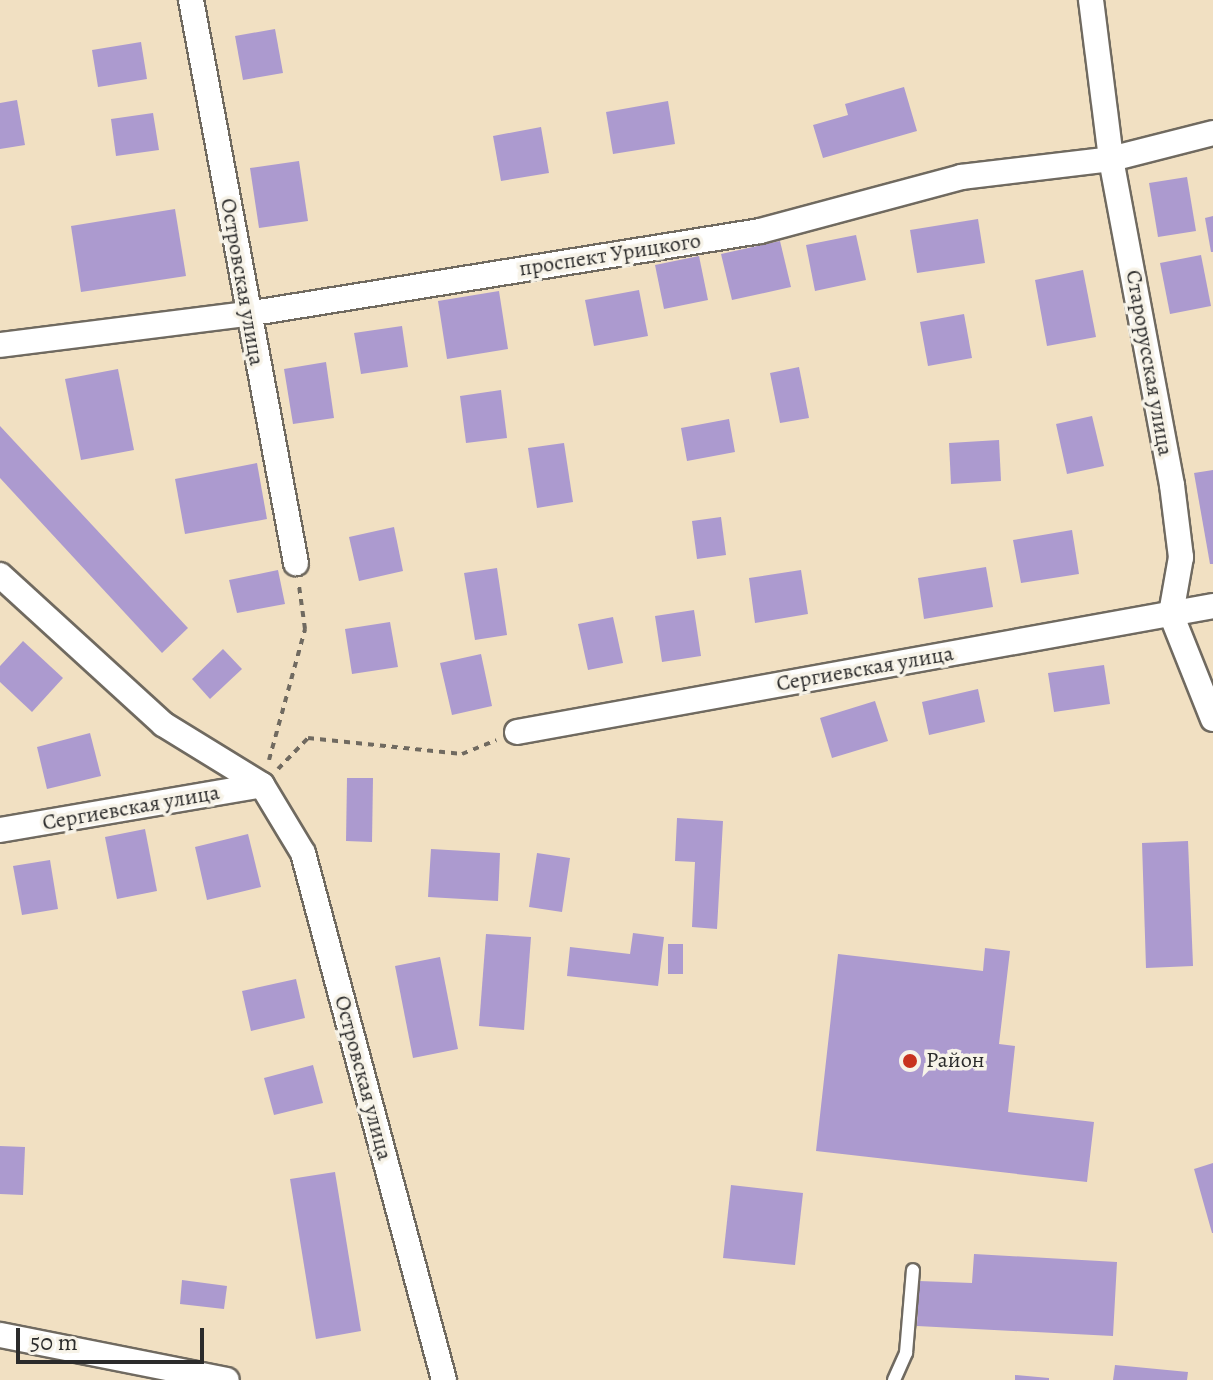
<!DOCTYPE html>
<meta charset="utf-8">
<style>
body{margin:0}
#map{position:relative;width:1213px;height:1380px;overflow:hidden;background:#f1e0c2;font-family:Alegreya,serif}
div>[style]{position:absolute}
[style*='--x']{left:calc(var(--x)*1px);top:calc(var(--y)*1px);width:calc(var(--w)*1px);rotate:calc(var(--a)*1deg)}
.building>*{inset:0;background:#ac9acf}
.path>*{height:4px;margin-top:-2px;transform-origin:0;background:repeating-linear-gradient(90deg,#706a60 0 6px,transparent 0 12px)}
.roads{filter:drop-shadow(2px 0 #706a60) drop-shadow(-2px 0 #706a60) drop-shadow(0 2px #706a60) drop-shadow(0 -2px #706a60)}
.service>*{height:12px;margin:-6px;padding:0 6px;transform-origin:6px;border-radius:6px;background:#fff}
.minor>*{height:24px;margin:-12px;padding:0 12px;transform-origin:12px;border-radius:12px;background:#fff}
.dots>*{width:22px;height:22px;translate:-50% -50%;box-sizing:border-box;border:4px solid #f7f3e8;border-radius:50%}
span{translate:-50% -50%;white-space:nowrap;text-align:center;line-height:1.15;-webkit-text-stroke:7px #f7f3e8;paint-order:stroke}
.street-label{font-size:22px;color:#2b2b2b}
.poi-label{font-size:22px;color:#2b2b2b}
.left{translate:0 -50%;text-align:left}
.scale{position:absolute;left:16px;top:1328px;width:188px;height:36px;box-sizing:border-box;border:4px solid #2b2b2b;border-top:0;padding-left:10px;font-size:24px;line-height:28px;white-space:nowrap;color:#2b2b2b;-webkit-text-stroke:6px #f7f3e8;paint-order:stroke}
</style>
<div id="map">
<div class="building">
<div style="clip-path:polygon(275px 29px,283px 73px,243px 80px,235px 36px)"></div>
<div style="clip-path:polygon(141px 42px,147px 79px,98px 87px,92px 50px)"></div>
<div style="clip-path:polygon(904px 87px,917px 131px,823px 158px,813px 125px,848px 115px,845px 104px)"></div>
<div style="clip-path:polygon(17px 100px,25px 145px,0 149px,0 103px)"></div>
<div style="clip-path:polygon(668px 101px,675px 144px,613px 154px,606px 112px)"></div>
<div style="clip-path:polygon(153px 113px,159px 150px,116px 156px,111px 119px)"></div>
<div style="clip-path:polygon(541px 127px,549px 173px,501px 181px,493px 136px)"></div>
<div style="clip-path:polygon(299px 161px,308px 221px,259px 228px,250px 168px)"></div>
<div style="clip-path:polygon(1187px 177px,1196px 231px,1158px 237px,1149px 183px)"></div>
<div style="clip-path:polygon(175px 209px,186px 276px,81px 292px,71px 226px)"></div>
<div style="clip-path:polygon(1213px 216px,1213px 252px,1211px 252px,1205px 218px)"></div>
<div style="clip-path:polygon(978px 219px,985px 263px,917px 273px,910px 230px)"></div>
<div style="clip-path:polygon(856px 235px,866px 280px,815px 291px,806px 245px)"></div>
<div style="clip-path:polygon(780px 241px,791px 287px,732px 300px,721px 254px)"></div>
<div style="clip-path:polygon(1201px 255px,1211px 306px,1170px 314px,1160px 263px)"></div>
<div style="clip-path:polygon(699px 256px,708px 300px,664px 309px,655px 265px)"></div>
<div style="clip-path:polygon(1083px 270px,1096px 337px,1047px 346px,1035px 280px)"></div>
<div style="clip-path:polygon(639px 290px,648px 336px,594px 346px,585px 300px)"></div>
<div style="clip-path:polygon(499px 291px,508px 349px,447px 359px,438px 301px)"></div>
<div style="clip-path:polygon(964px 314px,972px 358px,928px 366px,920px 322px)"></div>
<div style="clip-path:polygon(402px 326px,408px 367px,361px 374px,354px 333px)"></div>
<div style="clip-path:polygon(326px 362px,334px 418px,293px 424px,284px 369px)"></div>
<div style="clip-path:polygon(799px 367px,809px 418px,780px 423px,770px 373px)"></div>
<div style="clip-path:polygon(118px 369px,134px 450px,81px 460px,65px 379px)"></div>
<div style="clip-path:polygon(501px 390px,507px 438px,466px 443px,460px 396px)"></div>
<div style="clip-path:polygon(1092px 416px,1104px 466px,1067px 474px,1056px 424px)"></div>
<div style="clip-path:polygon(729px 419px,735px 452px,687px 461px,681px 428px)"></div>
<div style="clip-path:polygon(0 426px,188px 628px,162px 653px,0 478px)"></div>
<div style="clip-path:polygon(999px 440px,1001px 481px,951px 484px,949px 443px)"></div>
<div style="clip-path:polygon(564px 443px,573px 502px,537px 508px,528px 448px)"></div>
<div style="clip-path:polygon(257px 463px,267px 519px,185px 534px,175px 479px)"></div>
<div style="clip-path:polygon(1213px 470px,1213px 564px,1210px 564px,1194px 473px)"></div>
<div style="clip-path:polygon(721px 517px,726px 555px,697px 559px,692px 521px)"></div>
<div style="clip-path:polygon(394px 527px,403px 571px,359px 581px,349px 537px)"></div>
<div style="clip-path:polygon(1072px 530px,1079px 574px,1021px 583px,1013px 540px)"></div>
<div style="clip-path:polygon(986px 567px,993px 607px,924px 619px,918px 578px)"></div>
<div style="clip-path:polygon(497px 568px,507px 635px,475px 640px,464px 573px)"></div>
<div style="clip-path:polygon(278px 570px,285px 604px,237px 613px,229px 580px)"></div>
<div style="clip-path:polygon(801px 570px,808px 614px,755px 623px,749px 578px)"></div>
<div style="clip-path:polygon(694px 610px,701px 656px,662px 662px,655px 616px)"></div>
<div style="clip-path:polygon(613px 617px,623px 663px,588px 670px,578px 624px)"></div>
<div style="clip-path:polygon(390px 622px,398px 667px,352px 674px,345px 629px)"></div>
<div style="clip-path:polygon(23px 641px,63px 678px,32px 712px,0 682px,0 666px)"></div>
<div style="clip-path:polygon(223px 649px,242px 669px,210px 699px,192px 679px)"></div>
<div style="clip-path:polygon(481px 654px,492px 706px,452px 715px,440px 663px)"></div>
<div style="clip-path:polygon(1104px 665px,1110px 704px,1054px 712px,1048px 673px)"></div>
<div style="clip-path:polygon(978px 689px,985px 722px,929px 735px,922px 702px)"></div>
<div style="clip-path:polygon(875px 701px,888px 741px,832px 758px,820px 718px)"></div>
<div style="clip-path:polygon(90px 733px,101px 776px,47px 789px,37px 747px)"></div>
<div style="clip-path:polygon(347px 778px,373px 778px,372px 842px,346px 841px)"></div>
<div style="clip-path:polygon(677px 818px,723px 821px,717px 929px,692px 927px,695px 862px,675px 861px)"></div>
<div style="clip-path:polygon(145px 829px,157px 891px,117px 899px,105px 837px)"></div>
<div style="clip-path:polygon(248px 834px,261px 887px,207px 900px,195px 847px)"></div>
<div style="clip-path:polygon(1188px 841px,1193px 966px,1146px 968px,1142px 843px)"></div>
<div style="clip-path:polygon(431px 849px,500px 853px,498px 901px,428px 897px)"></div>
<div style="clip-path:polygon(537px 853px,570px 858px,562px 912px,529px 907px)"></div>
<div style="clip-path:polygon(50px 860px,58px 909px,22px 915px,13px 866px)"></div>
<div style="clip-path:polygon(633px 933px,664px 937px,658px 986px,567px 976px,570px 947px,630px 954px)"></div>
<div style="clip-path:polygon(486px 934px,531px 937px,524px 1030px,479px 1026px)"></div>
<div style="clip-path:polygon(668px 944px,683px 944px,683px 974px,668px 974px)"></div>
<div style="clip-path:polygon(985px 948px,1010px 951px,999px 1044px,1015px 1046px,1008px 1112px,1094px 1122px,1087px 1182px,816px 1151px,838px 954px,983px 971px)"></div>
<div style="clip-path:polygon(440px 957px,458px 1049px,413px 1058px,395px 966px)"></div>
<div style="clip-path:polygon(296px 979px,305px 1018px,251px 1031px,242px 991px)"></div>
<div style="clip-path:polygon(313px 1065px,323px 1103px,274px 1115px,264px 1078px)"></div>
<div style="clip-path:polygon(0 1146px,25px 1147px,23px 1195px,0 1194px)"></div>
<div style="clip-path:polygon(1213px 1163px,1213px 1233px,1212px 1233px,1194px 1169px)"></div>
<div style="clip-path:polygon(335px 1172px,361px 1331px,316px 1339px,290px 1179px)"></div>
<div style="clip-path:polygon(731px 1185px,803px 1193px,795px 1265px,723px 1258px)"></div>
<div style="clip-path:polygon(974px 1254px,1117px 1262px,1113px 1336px,917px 1326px,919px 1281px,972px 1283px)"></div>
<div style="clip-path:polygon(182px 1280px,227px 1286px,224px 1309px,180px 1304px)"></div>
<div style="clip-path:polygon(1115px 1365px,1188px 1372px,1187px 1380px,1113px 1380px)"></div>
<div style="clip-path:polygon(1015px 1375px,1049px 1378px,1049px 1380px,1015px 1380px)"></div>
</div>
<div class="path">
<div style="--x:269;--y:760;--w:136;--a:-74.6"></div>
<div style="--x:305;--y:629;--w:43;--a:-97.9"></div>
<div style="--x:278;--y:769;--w:43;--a:-45.9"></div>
<div style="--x:308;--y:738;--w:155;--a:5.9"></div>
<div style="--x:462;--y:754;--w:37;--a:-22"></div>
</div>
<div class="roads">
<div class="service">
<div style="--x:894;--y:1380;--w:30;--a:-66"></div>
<div style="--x:906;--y:1353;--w:83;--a:-85.2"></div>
</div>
<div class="minor">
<div style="--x:191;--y:0;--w:573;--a:79.44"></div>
<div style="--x:1091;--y:0;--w:160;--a:82.8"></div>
<div style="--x:1111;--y:159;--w:332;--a:79.4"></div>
<div style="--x:1172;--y:485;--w:73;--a:82.9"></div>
<div style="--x:1181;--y:557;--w:58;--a:100"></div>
<div style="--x:1171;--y:614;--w:113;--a:68.2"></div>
<div style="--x:0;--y:345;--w:249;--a:-7.2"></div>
<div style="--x:247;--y:314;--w:520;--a:-9.19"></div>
<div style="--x:760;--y:231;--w:208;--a:-15"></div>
<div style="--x:961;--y:177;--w:151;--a:-6.8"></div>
<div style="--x:1111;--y:159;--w:105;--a:-14.3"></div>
<div style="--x:0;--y:575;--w:221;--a:42.4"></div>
<div style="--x:163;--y:724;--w:116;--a:31.6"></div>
<div style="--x:262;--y:785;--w:79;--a:58.9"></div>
<div style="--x:303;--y:853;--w:546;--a:75.02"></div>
<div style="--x:517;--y:732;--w:707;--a:-10.26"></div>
<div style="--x:0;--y:830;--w:266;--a:-9.7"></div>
<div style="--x:0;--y:1335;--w:231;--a:11.2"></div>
</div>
</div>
<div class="dots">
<div style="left:910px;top:1061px;background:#c8321e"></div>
</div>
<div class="street-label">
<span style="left:610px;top:255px;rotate:-9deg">проспект Урицкого</span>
<span style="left:242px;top:282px;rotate:80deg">Островская улица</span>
<span style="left:1149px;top:363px;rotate:80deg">Старорусская улица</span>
<span style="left:865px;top:669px;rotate:-10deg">Сергиевская улица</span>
<span style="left:131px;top:808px;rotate:-10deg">Сергиевская улица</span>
<span style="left:363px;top:1078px;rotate:75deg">Островская улица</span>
</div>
<div class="poi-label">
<span class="left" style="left:926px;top:1061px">Район</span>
</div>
<div class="scale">50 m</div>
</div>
